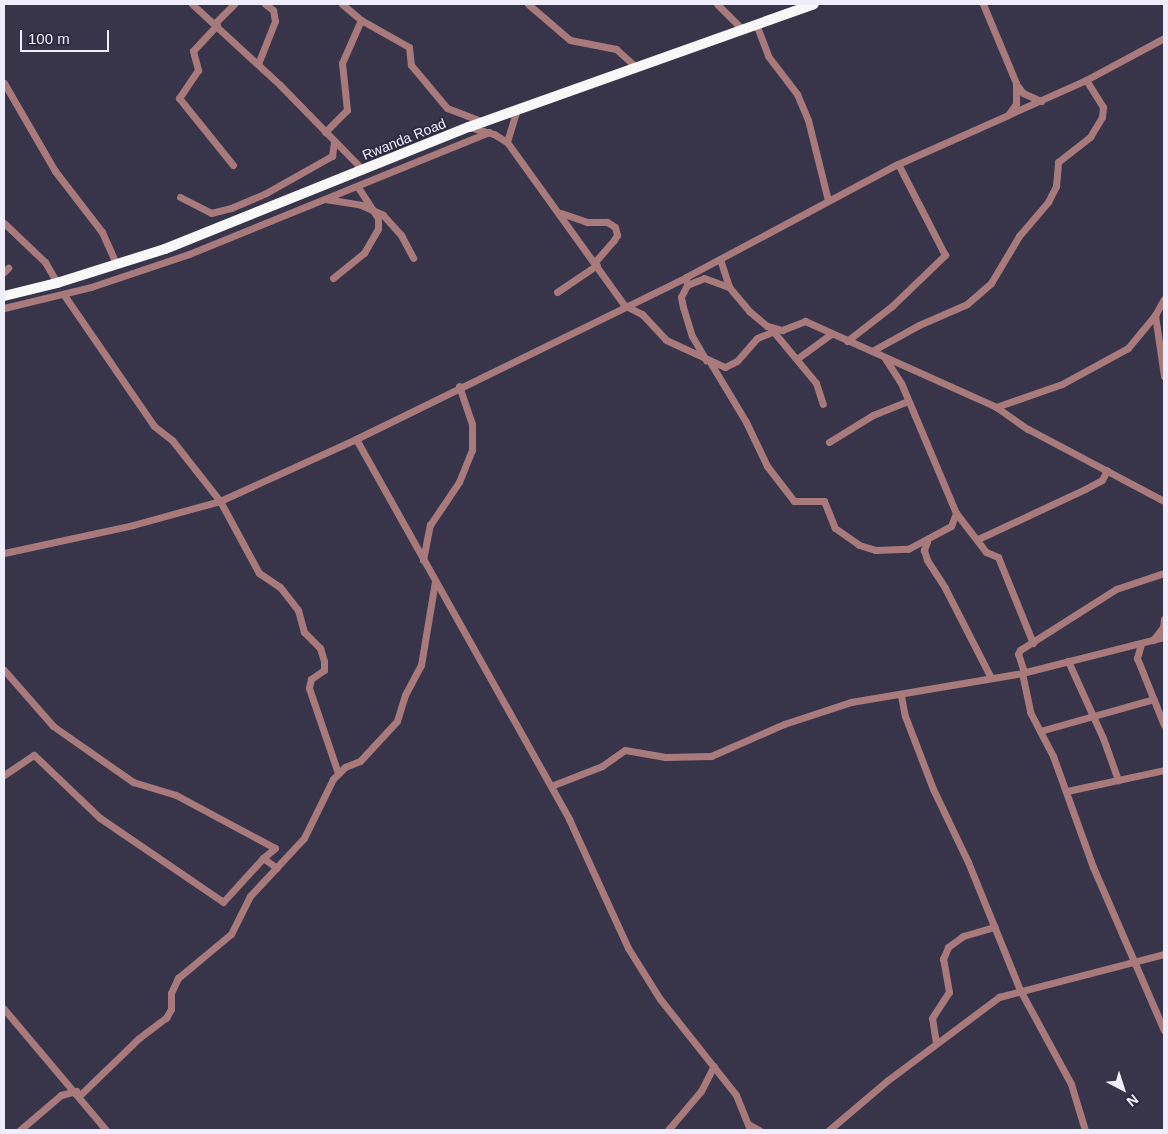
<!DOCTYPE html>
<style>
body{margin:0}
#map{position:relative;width:1168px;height:1134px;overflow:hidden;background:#38344a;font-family:Arial,sans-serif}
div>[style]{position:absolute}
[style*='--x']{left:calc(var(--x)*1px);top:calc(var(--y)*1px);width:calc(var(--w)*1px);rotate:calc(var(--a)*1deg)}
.minor>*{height:7px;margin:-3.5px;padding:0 3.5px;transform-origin:3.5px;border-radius:3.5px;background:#a87a7b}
.highway>*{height:10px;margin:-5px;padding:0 5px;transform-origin:5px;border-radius:5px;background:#f8f8f8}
span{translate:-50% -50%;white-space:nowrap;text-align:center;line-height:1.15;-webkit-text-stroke:4px #2e2a3f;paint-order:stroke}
.street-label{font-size:14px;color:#f0eefc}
.frame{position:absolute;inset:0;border:5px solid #f0eefc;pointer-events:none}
.north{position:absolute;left:1098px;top:1064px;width:50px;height:50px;-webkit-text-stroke:4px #2e2a3f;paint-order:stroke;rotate:140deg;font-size:14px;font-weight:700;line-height:20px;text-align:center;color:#f0eefc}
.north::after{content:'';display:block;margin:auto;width:18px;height:22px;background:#f0eefc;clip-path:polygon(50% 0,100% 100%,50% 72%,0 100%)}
.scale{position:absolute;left:20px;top:30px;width:89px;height:22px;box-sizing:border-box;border:2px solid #f0eefc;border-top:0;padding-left:6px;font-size:15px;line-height:18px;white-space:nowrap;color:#f0eefc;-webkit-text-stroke:4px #2e2a3f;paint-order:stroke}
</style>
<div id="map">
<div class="minor">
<div style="--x:192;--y:4;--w:120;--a:42.6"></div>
<div style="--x:280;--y:85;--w:119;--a:45.7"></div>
<div style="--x:342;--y:4;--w:25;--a:40"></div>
<div style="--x:361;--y:20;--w:55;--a:29.4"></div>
<div style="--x:409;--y:47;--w:18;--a:84"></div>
<div style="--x:411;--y:65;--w:56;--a:50.1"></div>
<div style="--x:447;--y:108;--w:40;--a:21"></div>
<div style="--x:528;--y:4;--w:55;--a:40.6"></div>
<div style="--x:570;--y:40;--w:47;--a:11.1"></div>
<div style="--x:616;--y:49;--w:25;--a:42"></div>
<div style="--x:717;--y:4;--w:35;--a:45"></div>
<div style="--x:215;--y:23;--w:27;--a:-45"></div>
<div style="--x:756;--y:24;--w:34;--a:69"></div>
<div style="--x:768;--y:56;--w:48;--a:52.7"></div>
<div style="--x:797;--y:94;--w:28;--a:67"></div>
<div style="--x:808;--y:120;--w:82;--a:76"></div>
<div style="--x:217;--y:25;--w:35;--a:133"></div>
<div style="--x:193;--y:51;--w:20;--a:75"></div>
<div style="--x:198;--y:70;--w:34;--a:124"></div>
<div style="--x:179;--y:98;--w:86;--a:51.1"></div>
<div style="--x:258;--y:64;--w:46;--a:-68.4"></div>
<div style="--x:275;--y:21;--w:11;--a:-100"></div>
<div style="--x:273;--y:10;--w:10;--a:-143"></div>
<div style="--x:4;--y:83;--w:102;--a:59.9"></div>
<div style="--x:55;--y:171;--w:77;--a:52.4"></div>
<div style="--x:102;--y:232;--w:36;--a:66"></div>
<div style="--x:1017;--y:85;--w:10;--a:53"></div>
<div style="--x:1023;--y:93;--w:20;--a:24"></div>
<div style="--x:517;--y:109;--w:34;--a:107"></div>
<div style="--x:507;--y:142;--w:201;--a:54.3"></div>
<div style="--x:624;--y:305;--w:20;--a:27"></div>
<div style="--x:642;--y:314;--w:35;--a:47"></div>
<div style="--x:666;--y:340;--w:65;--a:24.6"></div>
<div style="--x:725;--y:367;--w:13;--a:-27"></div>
<div style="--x:737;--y:361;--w:30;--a:-49"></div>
<div style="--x:757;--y:338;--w:22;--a:-22"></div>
<div style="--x:1010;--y:114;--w:83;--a:-24.1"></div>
<div style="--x:1086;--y:80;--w:89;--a:-28.3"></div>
<div style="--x:469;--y:127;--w:26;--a:16"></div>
<div style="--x:494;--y:134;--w:15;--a:32"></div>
<div style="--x:325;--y:132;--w:31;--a:-45"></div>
<div style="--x:347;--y:110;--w:47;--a:-96.1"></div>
<div style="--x:342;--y:63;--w:47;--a:-66.2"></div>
<div style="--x:180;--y:197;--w:35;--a:27"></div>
<div style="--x:211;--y:213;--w:21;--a:-14"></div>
<div style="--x:231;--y:208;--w:38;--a:-23"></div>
<div style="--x:266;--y:193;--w:76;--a:-29.3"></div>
<div style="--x:332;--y:156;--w:14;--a:-82"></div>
<div style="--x:325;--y:199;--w:36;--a:9"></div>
<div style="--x:361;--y:205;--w:24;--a:24"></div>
<div style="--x:383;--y:215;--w:27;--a:48"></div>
<div style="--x:401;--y:235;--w:26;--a:62"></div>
<div style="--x:561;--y:213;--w:28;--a:19"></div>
<div style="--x:587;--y:222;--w:20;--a:0"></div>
<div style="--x:607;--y:222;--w:9;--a:32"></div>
<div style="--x:615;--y:227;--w:8;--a:76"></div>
<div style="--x:617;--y:235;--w:6;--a:121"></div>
<div style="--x:614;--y:240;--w:29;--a:131"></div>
<div style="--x:4;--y:223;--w:57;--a:43.6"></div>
<div style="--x:45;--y:262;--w:24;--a:60"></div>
<div style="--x:720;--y:259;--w:29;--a:72"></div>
<div style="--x:729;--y:287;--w:31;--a:50"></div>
<div style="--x:749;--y:311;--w:23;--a:40"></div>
<div style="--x:767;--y:326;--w:16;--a:15"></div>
<div style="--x:782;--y:330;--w:25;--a:-21"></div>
<div style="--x:805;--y:321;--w:209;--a:24.2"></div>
<div style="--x:996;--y:407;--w:39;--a:35"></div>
<div style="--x:1028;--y:429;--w:154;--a:27.9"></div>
<div style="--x:4;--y:272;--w:6;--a:-45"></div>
<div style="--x:686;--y:277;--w:8;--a:83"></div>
<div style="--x:687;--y:285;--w:13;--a:117"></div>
<div style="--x:681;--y:297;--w:10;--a:79"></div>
<div style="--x:683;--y:307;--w:30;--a:73"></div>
<div style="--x:692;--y:336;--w:28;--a:60"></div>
<div style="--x:333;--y:278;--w:40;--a:-39"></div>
<div style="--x:364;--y:253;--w:28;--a:-60"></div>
<div style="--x:378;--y:229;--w:11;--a:-90"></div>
<div style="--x:378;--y:218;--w:38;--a:-123"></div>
<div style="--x:687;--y:285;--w:18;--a:-22"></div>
<div style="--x:704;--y:278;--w:27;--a:20"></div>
<div style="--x:557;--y:292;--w:48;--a:-34"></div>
<div style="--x:64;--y:295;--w:159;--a:55.5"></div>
<div style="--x:154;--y:426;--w:23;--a:38"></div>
<div style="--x:172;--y:440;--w:78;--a:51.8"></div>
<div style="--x:220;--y:501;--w:82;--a:61.6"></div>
<div style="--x:259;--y:573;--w:25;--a:34"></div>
<div style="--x:280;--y:587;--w:29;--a:52"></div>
<div style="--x:298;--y:610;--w:23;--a:75"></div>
<div style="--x:304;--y:632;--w:23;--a:45"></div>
<div style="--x:320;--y:648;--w:14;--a:73"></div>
<div style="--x:324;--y:661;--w:9;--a:90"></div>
<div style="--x:324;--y:670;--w:16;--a:145"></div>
<div style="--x:311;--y:679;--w:9;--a:103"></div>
<div style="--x:309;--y:688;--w:90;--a:71.2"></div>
<div style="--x:1164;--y:299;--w:18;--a:119"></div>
<div style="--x:1155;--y:315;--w:62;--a:81.6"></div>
<div style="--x:4;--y:308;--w:89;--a:-13.6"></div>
<div style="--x:91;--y:287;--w:103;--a:-18.6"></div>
<div style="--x:189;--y:254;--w:324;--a:-22.1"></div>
<div style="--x:773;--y:331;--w:67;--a:50.4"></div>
<div style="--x:816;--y:383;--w:22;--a:72"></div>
<div style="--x:847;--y:341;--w:57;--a:-37.9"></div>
<div style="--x:892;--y:306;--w:74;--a:-43.9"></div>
<div style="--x:945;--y:255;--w:102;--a:-117.3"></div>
<div style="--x:872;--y:351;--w:54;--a:-29"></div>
<div style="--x:919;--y:325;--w:52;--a:-23.6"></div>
<div style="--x:967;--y:304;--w:32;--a:-41"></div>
<div style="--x:991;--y:283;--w:55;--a:-59.2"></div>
<div style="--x:1019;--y:236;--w:45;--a:-49.5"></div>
<div style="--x:1048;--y:202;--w:18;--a:-63"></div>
<div style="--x:1056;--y:186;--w:24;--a:-85"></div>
<div style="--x:1058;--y:162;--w:41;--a:-38"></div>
<div style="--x:1090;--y:137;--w:23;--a:-59"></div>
<div style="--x:1102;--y:117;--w:10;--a:-84"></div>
<div style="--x:1103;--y:107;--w:32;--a:-122"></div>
<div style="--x:798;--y:358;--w:41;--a:-36"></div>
<div style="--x:710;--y:362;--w:70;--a:59"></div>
<div style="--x:746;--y:422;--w:49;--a:64.5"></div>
<div style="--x:767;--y:466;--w:44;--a:52.4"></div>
<div style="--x:794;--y:501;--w:30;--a:0"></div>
<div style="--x:824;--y:501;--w:29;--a:68"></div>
<div style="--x:835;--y:528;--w:29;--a:35"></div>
<div style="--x:859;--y:545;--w:17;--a:17"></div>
<div style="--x:875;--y:550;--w:33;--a:-2"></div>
<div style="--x:908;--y:549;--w:49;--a:-28.1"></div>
<div style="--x:951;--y:526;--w:14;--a:-69"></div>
<div style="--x:956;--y:513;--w:141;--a:-112.9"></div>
<div style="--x:901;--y:383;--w:30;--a:-123"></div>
<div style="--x:996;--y:407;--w:70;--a:-19.2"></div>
<div style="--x:1062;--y:384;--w:75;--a:-28.6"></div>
<div style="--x:1128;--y:348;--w:44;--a:-50.5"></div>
<div style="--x:356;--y:439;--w:436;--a:60.7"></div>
<div style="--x:569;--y:819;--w:142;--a:65.4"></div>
<div style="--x:628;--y:948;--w:60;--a:57.9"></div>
<div style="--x:660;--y:999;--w:122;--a:51.6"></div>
<div style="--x:736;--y:1095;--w:38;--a:68"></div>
<div style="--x:829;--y:442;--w:52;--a:-31.5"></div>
<div style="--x:873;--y:415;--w:37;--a:-22"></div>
<div style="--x:956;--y:513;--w:49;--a:52.4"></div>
<div style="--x:986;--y:552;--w:13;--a:23"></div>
<div style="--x:998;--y:557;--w:93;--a:67.9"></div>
<div style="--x:978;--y:539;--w:118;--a:-25"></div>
<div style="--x:1085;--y:489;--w:19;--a:-28"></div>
<div style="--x:1102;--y:480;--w:11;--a:-63"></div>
<div style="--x:927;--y:542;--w:9;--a:111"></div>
<div style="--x:924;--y:550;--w:10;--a:73"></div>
<div style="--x:927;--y:560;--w:33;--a:57"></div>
<div style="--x:945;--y:588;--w:99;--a:62.9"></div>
<div style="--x:4;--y:553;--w:132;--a:-12.2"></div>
<div style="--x:133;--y:525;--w:90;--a:-15.4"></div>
<div style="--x:220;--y:501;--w:149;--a:-24.5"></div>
<div style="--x:356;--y:439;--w:368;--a:-26.1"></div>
<div style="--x:686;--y:277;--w:240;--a:-28.1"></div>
<div style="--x:898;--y:164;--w:120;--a:-24"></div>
<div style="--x:1008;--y:115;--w:14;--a:-54"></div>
<div style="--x:1016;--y:104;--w:21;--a:-90"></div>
<div style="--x:1016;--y:83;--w:86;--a:-112.7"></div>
<div style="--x:423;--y:560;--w:36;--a:-79"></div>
<div style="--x:430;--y:525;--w:52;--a:-56"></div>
<div style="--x:459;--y:482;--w:35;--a:-68"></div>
<div style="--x:472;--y:450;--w:26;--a:-90"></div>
<div style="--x:472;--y:424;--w:40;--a:-108.9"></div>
<div style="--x:1153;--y:640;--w:16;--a:-52"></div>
<div style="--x:1163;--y:627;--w:8;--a:-83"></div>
<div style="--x:1141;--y:644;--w:15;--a:106"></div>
<div style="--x:1137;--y:658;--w:72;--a:68.1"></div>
<div style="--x:1068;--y:661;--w:85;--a:65.6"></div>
<div style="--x:1103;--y:738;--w:45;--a:70.3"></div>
<div style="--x:4;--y:670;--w:74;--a:48.8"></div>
<div style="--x:53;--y:726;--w:98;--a:35"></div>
<div style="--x:133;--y:782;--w:45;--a:16.8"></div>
<div style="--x:176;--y:795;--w:112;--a:28.2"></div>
<div style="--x:275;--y:848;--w:16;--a:140"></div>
<div style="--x:263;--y:858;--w:17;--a:36"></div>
<div style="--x:1024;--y:672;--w:19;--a:-108"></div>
<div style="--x:1018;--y:654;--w:4;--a:-63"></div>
<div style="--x:1020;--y:650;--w:114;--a:-32.4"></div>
<div style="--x:1116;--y:589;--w:51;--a:-18.4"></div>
<div style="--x:1022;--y:673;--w:40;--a:78"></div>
<div style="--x:1030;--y:712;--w:50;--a:62.4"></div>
<div style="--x:1053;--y:756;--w:118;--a:70.2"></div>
<div style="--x:1093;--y:867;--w:178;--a:66.5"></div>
<div style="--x:901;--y:696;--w:20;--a:79"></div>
<div style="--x:905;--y:716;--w:78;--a:69"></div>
<div style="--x:933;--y:789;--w:81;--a:64.4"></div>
<div style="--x:968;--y:862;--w:138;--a:67.9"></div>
<div style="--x:1020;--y:990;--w:107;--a:61.5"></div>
<div style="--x:1071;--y:1084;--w:48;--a:73.1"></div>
<div style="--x:1040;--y:731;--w:118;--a:-15.7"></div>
<div style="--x:4;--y:775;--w:36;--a:-34"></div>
<div style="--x:34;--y:755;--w:91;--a:43.7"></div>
<div style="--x:100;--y:818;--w:149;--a:34.3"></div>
<div style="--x:223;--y:902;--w:59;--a:-47.7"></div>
<div style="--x:551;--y:786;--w:55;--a:-21.4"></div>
<div style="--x:602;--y:766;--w:28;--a:-35"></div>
<div style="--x:625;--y:750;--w:41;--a:9.9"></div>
<div style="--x:665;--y:757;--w:46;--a:-1.2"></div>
<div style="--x:711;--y:756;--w:80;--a:-23.7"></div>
<div style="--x:784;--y:724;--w:71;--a:-18.2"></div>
<div style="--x:851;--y:702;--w:173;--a:-9.6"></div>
<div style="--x:1022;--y:673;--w:146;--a:-14.2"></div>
<div style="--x:1067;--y:791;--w:99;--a:-12.2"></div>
<div style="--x:4;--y:1009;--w:158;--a:49.9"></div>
<div style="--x:936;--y:1043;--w:25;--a:-99"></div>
<div style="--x:932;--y:1018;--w:31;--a:-57"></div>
<div style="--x:949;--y:992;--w:34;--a:-100"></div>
<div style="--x:943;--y:959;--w:13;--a:-67"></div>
<div style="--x:948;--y:947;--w:19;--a:-36"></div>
<div style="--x:963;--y:936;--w:33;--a:-16"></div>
<div style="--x:79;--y:1096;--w:83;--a:-44"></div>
<div style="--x:139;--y:1038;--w:34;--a:-37"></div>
<div style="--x:166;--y:1018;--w:10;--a:-61"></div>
<div style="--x:171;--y:1009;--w:16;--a:-90"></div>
<div style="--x:171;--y:993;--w:17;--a:-65"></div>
<div style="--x:178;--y:978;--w:69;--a:-39.7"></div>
<div style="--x:231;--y:934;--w:42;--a:-63.4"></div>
<div style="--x:250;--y:896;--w:79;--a:-47"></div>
<div style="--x:304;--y:838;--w:66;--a:-63.8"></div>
<div style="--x:333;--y:779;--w:17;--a:-45"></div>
<div style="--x:345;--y:767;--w:16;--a:-22"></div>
<div style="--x:360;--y:761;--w:54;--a:-47.2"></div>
<div style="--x:397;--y:721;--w:27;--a:-73"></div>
<div style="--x:405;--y:695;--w:34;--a:-62"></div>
<div style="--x:421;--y:665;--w:85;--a:-80.5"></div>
<div style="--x:748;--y:1124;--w:13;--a:29"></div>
<div style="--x:20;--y:1130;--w:54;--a:-40.5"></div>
<div style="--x:61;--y:1095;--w:16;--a:-15"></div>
<div style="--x:668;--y:1130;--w:51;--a:-49.8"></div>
<div style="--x:701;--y:1091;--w:28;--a:-63"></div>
<div style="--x:829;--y:1130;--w:77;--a:-40.3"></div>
<div style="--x:888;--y:1080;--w:139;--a:-36.8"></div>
<div style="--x:999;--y:997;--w:171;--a:-14.6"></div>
</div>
<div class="highway">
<div style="--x:4;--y:296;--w:55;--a:-13.8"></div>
<div style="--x:57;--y:283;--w:113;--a:-17.5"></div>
<div style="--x:165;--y:249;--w:328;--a:-21.9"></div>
<div style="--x:469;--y:127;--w:366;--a:-19.6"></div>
</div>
<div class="street-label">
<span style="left:404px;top:139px;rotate:-22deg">Rwanda Road</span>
</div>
<div class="frame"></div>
<div class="north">N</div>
<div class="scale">100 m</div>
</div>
